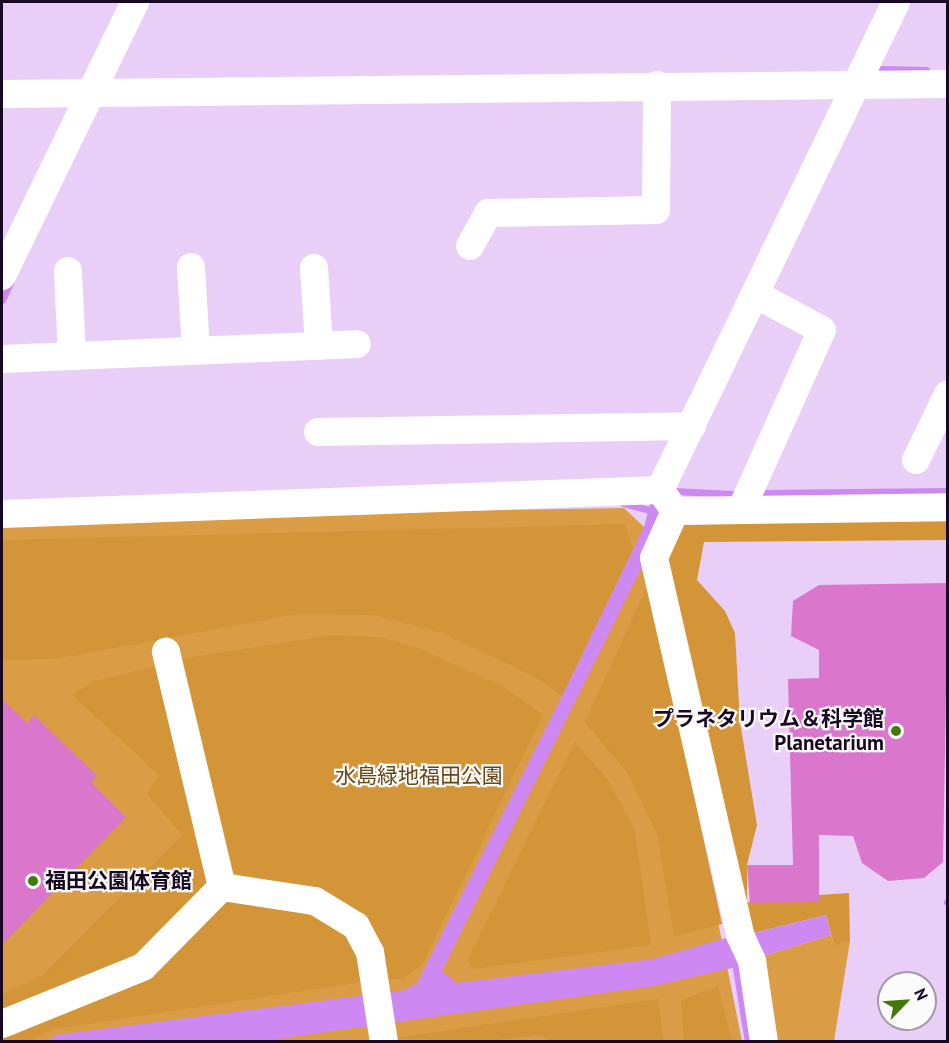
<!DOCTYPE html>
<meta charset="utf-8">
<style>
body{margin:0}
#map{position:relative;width:949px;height:1043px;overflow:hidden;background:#e9cef8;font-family:"PT Sans","Noto Sans JP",sans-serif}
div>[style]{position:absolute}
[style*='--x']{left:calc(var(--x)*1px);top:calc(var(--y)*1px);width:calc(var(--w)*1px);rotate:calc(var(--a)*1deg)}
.green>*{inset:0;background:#da9d46}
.forest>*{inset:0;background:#d39538}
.water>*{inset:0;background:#cd88f1}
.stream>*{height:7px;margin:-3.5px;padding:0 3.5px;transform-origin:3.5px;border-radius:3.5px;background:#cd88f1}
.building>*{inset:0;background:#da76cb}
.minor>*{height:28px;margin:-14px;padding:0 14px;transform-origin:14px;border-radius:14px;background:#fff}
.dots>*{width:16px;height:16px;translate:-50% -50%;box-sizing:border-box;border:3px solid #fbfbfb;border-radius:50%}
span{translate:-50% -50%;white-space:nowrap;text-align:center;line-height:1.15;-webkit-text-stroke:4.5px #fbfbfb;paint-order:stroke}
.poi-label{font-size:21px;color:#180821;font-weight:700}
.right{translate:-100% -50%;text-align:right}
.left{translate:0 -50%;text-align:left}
.park-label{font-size:21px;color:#684717}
.frame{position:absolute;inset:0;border:3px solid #180821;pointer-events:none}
.north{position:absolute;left:877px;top:971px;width:60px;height:60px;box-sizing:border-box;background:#fbfbfb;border:2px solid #a09aa4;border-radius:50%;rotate:65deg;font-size:16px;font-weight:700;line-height:24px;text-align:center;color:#180821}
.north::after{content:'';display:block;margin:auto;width:21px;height:27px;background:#457907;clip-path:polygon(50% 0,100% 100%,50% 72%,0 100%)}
</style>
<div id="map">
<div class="green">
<div style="clip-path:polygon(624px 508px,644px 527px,653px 599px,742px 1041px,2px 1041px,2px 519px)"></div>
<div style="clip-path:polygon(831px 935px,834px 944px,850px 941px,834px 1041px,771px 1041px,754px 959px)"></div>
</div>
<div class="forest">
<div style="clip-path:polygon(947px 516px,947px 540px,704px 542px,697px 580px,725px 611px,735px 633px,740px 722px,757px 825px,747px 865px,747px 902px,819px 902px,819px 895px,849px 893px,850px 941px,834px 945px,826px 915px,745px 935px,667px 557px,684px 525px)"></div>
<div style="clip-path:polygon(625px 524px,633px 549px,562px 696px,533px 676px,439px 632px,373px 615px,297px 614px,56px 659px,2px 660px,2px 540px)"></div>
<div style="clip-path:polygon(648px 584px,722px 924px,674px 936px,657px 834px,628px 774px,585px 722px)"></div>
<div style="clip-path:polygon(331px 635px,382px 637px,423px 650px,504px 687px,543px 715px,423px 963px,404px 979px,381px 980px,375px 944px,229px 869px,180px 659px)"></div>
<div style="clip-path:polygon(157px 666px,212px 891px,144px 959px,2px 1020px,2px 994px,43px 975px,182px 835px,147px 794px,159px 775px,72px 695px,93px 681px)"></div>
<div style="clip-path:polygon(575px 742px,608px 780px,635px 831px,651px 945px,473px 969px,467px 960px)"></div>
<div style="clip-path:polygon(225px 901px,324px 912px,360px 946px,369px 981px,55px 1029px,30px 1041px,2px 1042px,2px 1030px,88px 997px)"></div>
<div style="clip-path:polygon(718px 987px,732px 1041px,684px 1041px,681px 1000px)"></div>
<div style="clip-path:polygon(658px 999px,664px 1041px,554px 1041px,536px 1035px,482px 1042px,395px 1038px)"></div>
</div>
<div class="water">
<div style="clip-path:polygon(652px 497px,668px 514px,442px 971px,457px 983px,653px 959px,733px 936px,745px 965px,654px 986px,262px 1041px,45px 1042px,56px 1035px,405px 990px,417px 983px,562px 696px,644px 527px)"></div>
<div style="clip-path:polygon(826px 915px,831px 935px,754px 959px,745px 935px)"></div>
</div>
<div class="stream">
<div style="--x:882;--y:69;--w:44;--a:1.3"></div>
<div style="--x:2;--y:300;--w:19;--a:-65"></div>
<div style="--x:674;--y:491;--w:59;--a:2.9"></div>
<div style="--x:760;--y:493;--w:188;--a:-0.6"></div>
<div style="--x:623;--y:503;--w:34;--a:15"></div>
<div style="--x:947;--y:902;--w:1;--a:-45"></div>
<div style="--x:735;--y:962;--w:81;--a:80.8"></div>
</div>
<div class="building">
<div style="clip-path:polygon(948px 583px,943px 862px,924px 878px,888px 881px,862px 863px,853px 836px,819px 835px,819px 902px,750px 903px,747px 865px,793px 865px,788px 679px,819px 678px,819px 650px,791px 636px,793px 601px,819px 585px)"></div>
<div style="clip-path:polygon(2px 699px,27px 723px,34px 715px,97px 776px,91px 782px,126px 817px,2px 945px)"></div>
</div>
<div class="minor">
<div style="--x:2;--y:94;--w:946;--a:-0.61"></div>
<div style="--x:470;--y:246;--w:38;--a:-61"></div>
<div style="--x:488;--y:213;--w:168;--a:-1"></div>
<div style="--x:656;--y:210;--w:125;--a:-89.5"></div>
<div style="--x:191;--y:267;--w:84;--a:86.6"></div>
<div style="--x:314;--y:268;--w:78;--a:86.3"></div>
<div style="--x:68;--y:271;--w:85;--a:87.3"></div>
<div style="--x:2;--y:276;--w:305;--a:-64.1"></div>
<div style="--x:2;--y:359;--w:355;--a:-2.4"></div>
<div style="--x:318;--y:432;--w:374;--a:-0.9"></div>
<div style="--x:916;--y:460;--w:73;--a:-64.1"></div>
<div style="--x:660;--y:490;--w:542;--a:-64.19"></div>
<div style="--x:741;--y:510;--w:197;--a:-65.8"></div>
<div style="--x:822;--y:330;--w:76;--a:-151.8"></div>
<div style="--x:675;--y:511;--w:51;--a:114.1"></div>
<div style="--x:654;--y:558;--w:387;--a:77.1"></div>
<div style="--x:740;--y:935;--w:29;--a:65"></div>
<div style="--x:752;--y:961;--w:82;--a:81.6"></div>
<div style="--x:2;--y:514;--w:658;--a:-2.09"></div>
<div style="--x:660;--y:490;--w:26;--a:54"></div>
<div style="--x:675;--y:511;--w:273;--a:-0.8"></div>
<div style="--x:222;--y:887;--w:94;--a:8.6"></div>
<div style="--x:315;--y:901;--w:48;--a:31.4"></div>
<div style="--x:356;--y:926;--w:30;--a:62"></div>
<div style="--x:370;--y:952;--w:91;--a:81.2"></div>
<div style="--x:2;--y:1024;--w:152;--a:-22"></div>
<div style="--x:143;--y:967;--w:112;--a:-45.4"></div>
<div style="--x:222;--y:887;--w:242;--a:-103.4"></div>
</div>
<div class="dots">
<div style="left:896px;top:731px;background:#457907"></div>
<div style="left:33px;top:881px;background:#457907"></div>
</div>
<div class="poi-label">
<span class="right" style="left:884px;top:731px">プラネタリウム＆科学館<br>Planetarium</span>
<span class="left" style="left:45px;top:881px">福田公園体育館</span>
</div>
<div class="park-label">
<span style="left:419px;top:776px">水島緑地福田公園</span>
</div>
<div class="frame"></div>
<div class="north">N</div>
</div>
